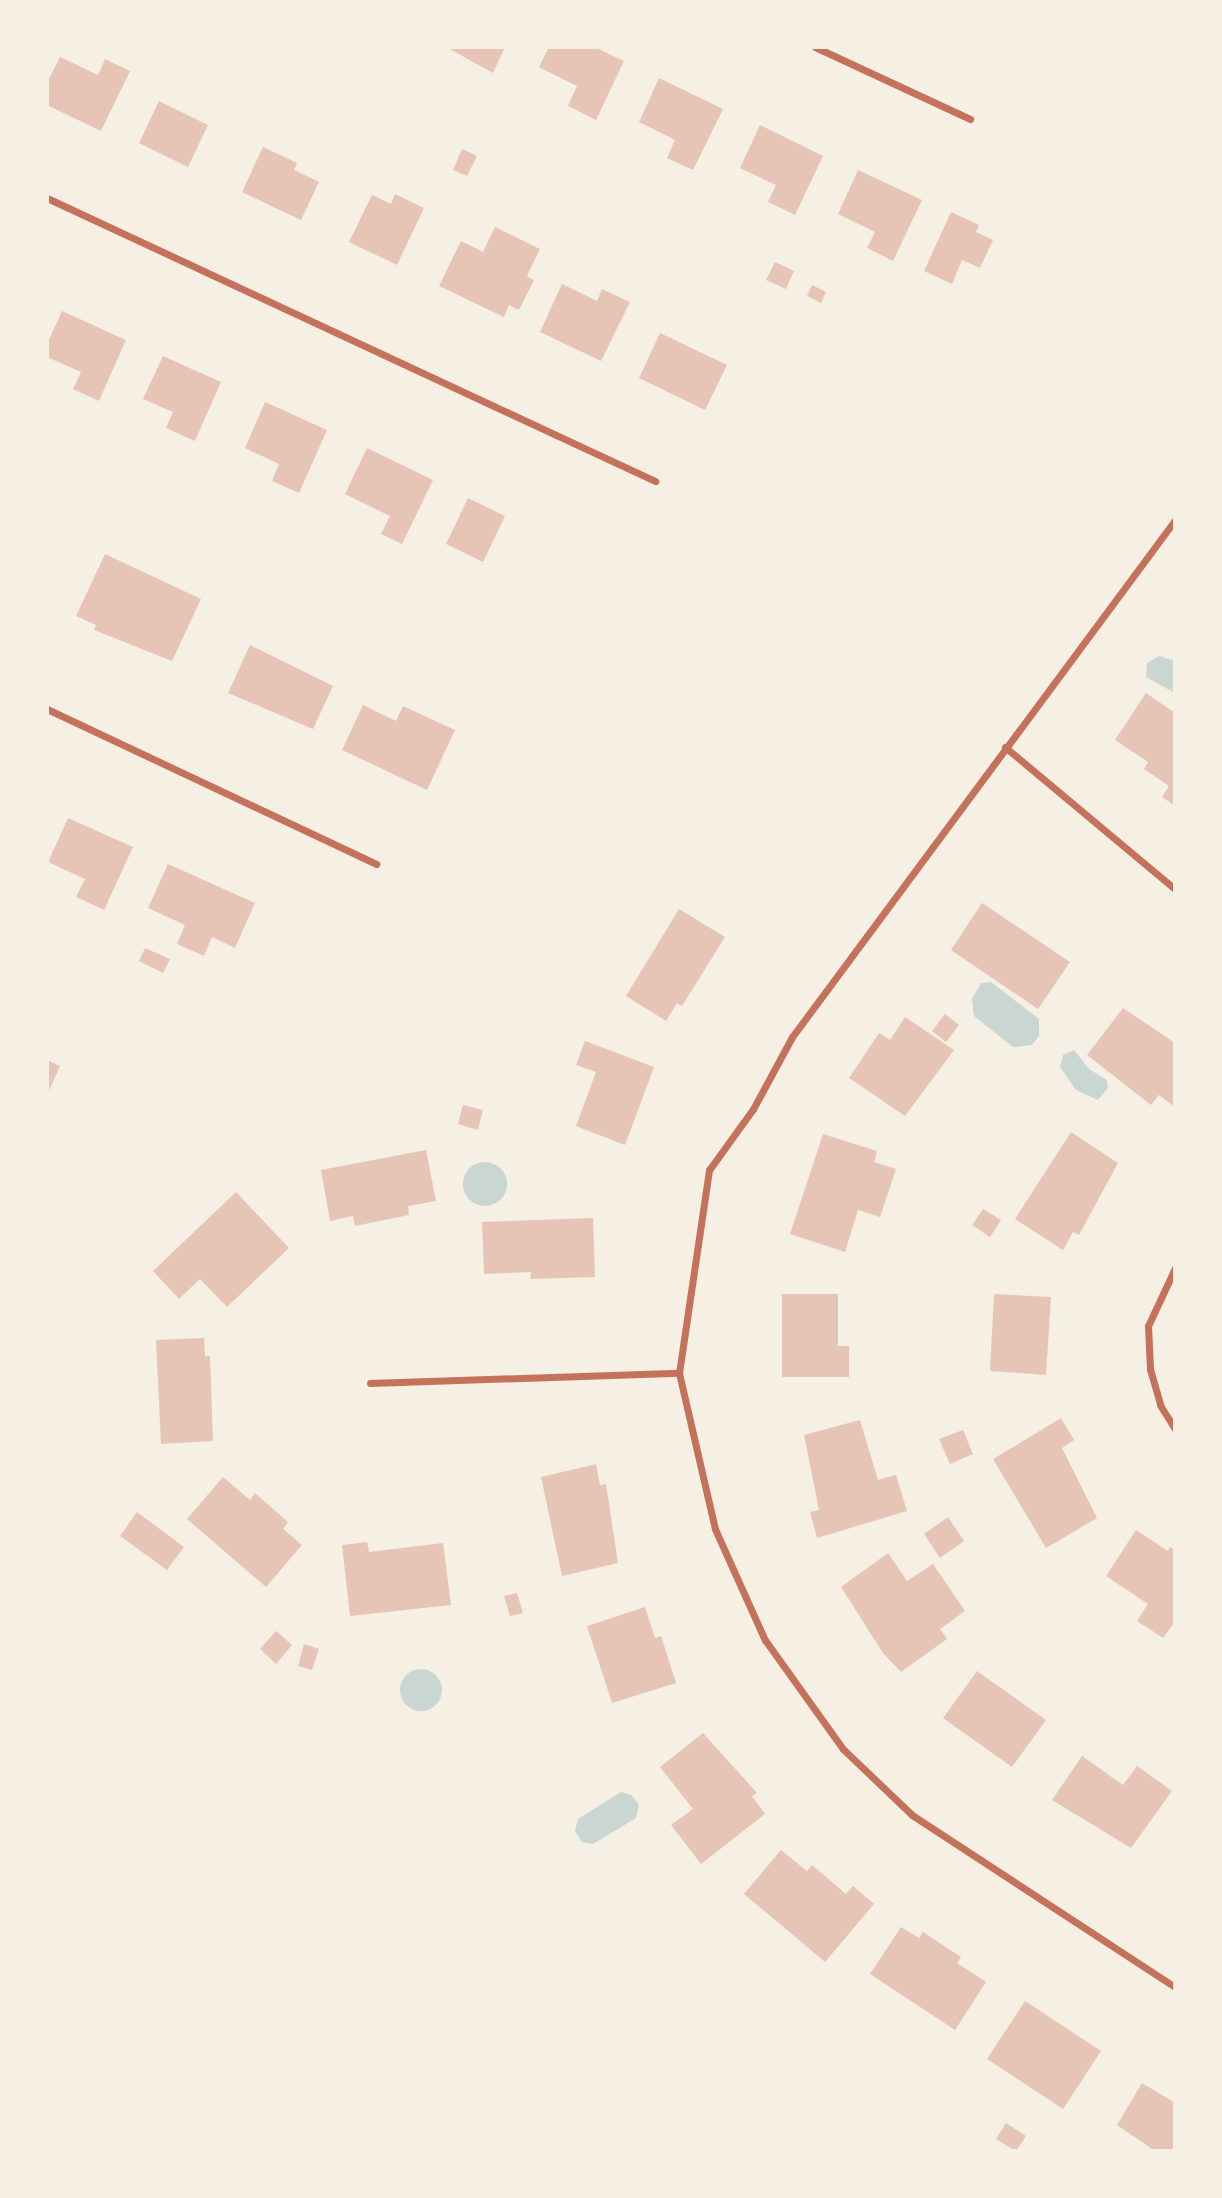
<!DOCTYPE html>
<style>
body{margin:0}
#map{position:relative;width:1222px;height:2198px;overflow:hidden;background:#f6efe4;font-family:Helvetica,sans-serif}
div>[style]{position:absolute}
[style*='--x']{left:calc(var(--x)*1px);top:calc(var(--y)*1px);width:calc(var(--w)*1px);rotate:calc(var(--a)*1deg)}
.water>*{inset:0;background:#c9d6d2}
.round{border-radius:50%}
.building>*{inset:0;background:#e6c5b7}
.minor>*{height:7px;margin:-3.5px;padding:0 3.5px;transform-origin:3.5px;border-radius:3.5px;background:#c5725c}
span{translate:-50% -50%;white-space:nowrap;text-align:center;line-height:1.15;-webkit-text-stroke:5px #f6efe4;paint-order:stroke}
.frame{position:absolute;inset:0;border:49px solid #f6efe4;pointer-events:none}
</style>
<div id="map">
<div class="water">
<div style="clip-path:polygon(1159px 656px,1175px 661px,1175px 693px,1146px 677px,1147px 663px)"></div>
<div style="clip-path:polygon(991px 982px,1039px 1019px,1039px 1036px,1032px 1045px,1013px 1047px,974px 1016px,972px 999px,981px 983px)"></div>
<div style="clip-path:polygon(1074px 1050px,1089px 1069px,1107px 1080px,1108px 1088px,1098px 1100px,1076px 1090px,1060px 1067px,1063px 1055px)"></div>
<div class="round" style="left:463px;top:1162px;width:44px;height:44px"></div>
<div class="round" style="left:400px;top:1669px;width:42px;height:42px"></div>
<div style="clip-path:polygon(621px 1792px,631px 1795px,639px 1805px,636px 1818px,593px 1844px,582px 1842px,575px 1831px,578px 1819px)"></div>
</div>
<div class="building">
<div style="clip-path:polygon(446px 47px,505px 47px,493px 73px)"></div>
<div style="clip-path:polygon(549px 47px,594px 47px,624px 61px,596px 120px,568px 106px,577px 86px,539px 67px)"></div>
<div style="clip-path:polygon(60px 57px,98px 75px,105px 59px,130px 71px,101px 131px,47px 105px,47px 83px)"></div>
<div style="clip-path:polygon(659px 78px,723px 109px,693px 170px,667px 158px,675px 140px,639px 122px)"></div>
<div style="clip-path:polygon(159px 101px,208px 125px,188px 167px,139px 143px)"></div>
<div style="clip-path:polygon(760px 125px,823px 156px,795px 215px,768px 202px,776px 185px,740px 168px)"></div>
<div style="clip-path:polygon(263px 147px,297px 163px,294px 170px,319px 182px,301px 220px,242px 192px)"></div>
<div style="clip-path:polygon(462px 149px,477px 156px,467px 176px,453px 170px)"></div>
<div style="clip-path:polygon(858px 170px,922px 200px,893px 261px,867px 248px,875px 232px,838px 214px)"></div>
<div style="clip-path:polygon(395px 194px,424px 208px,397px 265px,349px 242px,372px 195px,391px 204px)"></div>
<div style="clip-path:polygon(951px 212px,979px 225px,976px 232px,993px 240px,980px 268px,962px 260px,952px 284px,924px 271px)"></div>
<div style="clip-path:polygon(495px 227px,540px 249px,527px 276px,534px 280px,519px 310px,509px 305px,504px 317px,439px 286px,461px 241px,483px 252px)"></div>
<div style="clip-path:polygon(775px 262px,794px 271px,786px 289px,766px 280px)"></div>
<div style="clip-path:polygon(562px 284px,597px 301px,602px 289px,630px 302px,601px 361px,540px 332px)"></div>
<div style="clip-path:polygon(812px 285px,826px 292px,821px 303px,807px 296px)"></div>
<div style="clip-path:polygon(62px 311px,126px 340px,99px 401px,73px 389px,81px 372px,47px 357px,47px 344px)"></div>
<div style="clip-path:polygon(660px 333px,727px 365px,705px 410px,639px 378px)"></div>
<div style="clip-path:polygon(163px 356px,221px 382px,195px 441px,166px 428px,173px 412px,143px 399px)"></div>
<div style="clip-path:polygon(265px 402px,327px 430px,299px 493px,272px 481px,279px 464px,245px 448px)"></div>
<div style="clip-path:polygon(367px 448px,433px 480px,402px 544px,381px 534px,390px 516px,345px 494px)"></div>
<div style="clip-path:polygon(468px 498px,505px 516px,483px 562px,446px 544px)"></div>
<div style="clip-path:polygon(105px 554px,201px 599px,172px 661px,94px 630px,96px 625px,76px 616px)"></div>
<div style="clip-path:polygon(250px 645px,333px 686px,313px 729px,228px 693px)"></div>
<div style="clip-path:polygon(1146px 693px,1175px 713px,1175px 806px,1162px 797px,1169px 786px,1144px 769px,1148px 762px,1115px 740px)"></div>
<div style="clip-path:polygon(363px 705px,396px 721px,403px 706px,455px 730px,427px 790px,342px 750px)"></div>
<div style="clip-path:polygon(68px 818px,133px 847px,104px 910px,76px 897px,85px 879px,48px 862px)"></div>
<div style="clip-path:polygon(168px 864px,255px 903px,235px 948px,212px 937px,204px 956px,177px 944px,185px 925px,148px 908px)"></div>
<div style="clip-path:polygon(982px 903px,1070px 962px,1038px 1009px,951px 950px)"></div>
<div style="clip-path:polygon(679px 909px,725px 937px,682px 1006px,677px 1003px,666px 1021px,626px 996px)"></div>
<div style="clip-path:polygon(145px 948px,170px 959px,163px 973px,139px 961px)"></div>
<div style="clip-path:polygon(1123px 1008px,1175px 1043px,1175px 1107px,1159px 1095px,1151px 1105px,1087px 1055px)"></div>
<div style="clip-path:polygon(945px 1014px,959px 1025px,946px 1042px,932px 1031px)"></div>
<div style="clip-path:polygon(905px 1017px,954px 1050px,905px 1116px,849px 1078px,879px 1033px,890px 1040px)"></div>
<div style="clip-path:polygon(585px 1041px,654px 1067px,625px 1145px,576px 1126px,596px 1072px,576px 1065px)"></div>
<div style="clip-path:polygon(47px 1060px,60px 1066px,47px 1095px)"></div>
<div style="clip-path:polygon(463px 1105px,483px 1110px,478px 1130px,458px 1124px)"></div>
<div style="clip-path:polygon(1071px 1132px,1118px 1163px,1079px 1235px,1073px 1232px,1063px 1250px,1015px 1219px)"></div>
<div style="clip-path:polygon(823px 1134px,877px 1151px,874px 1162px,896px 1169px,880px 1217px,858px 1210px,845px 1252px,790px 1234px)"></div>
<div style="clip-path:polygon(426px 1150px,436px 1201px,408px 1206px,409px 1215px,355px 1226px,353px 1216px,330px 1221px,321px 1170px)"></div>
<div style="clip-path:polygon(236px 1192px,289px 1248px,227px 1307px,200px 1279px,179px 1299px,153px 1271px)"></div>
<div style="clip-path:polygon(983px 1209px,1001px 1220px,990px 1237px,972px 1225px)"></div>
<div style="clip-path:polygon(593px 1218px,595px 1277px,530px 1279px,531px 1272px,484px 1274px,482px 1222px)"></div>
<div style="clip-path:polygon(782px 1294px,838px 1294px,838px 1346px,849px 1346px,849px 1377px,782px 1377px)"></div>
<div style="clip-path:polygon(994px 1294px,1051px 1297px,1046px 1375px,990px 1371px)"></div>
<div style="clip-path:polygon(204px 1338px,205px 1356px,210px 1356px,213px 1441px,161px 1444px,156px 1340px)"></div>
<div style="clip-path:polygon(1061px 1418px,1074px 1440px,1062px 1448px,1097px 1518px,1046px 1548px,993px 1459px)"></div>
<div style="clip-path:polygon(860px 1420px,878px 1480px,896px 1475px,907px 1511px,817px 1538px,810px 1512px,819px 1510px,804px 1435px)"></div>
<div style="clip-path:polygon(963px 1430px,973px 1454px,950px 1464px,939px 1439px)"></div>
<div style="clip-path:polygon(596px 1464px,600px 1485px,606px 1484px,618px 1563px,562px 1576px,541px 1477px)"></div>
<div style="clip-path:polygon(223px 1477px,250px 1500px,255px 1493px,288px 1522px,283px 1529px,302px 1545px,266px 1587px,187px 1519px)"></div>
<div style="clip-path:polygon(137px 1512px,184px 1547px,167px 1570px,120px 1536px)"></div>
<div style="clip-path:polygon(948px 1517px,964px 1541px,940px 1558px,924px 1534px)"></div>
<div style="clip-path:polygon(1136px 1530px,1168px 1551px,1170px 1547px,1175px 1550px,1175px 1622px,1163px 1638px,1137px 1621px,1148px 1604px,1106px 1576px)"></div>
<div style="clip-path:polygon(367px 1542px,369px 1552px,443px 1543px,451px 1605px,350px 1616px,342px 1545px)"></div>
<div style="clip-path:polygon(888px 1553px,907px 1581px,933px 1564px,965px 1611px,940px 1629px,947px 1639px,901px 1672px,883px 1653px,841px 1587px)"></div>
<div style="clip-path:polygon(517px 1593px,523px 1613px,510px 1616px,504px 1596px)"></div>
<div style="clip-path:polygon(645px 1607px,655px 1638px,661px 1636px,676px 1683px,612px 1703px,587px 1626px)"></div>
<div style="clip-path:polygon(276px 1631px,292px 1645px,276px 1664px,260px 1649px)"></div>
<div style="clip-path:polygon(304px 1644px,319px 1649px,312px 1670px,298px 1666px)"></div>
<div style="clip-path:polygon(977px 1671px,1046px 1720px,1012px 1767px,943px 1718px)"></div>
<div style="clip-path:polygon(703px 1733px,757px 1793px,752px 1796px,765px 1814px,701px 1864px,671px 1825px,693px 1809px,660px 1767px)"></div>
<div style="clip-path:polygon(1082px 1756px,1123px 1785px,1137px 1766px,1172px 1791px,1131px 1848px,1052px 1800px)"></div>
<div style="clip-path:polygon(781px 1850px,807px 1871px,812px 1865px,846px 1894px,853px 1886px,874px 1904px,825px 1962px,744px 1894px)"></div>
<div style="clip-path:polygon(901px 1927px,919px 1938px,923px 1932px,961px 1957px,957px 1963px,986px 1982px,955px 2030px,870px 1974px)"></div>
<div style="clip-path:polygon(1025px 2001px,1101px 2051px,1063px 2109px,987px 2059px)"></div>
<div style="clip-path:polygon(1142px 2083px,1175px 2103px,1175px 2151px,1155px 2151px,1117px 2125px)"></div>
<div style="clip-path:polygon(1006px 2123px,1026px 2136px,1016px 2151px,996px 2139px)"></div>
</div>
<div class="minor">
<div style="--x:815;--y:47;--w:171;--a:24.9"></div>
<div style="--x:47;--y:198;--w:671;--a:24.96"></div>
<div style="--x:1175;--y:520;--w:643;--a:126.53"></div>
<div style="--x:792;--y:1037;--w:82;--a:118.4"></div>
<div style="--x:753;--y:1109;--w:75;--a:125.8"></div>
<div style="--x:709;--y:1170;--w:205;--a:98.4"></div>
<div style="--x:679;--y:1373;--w:160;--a:77"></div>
<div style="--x:715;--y:1529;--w:122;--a:65.8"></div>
<div style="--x:765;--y:1640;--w:134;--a:54.4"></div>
<div style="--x:843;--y:1749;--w:95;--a:43.7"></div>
<div style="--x:912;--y:1815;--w:314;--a:33.2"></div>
<div style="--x:47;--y:709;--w:364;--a:25.2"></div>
<div style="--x:1005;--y:747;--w:222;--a:39.9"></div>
<div style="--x:1175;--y:1268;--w:64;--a:115"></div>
<div style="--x:1148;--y:1326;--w:43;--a:87.3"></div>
<div style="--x:1150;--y:1369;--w:37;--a:74"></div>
<div style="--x:1160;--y:1405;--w:28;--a:58"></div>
<div style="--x:370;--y:1383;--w:309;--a:-1.9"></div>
</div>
<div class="frame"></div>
</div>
